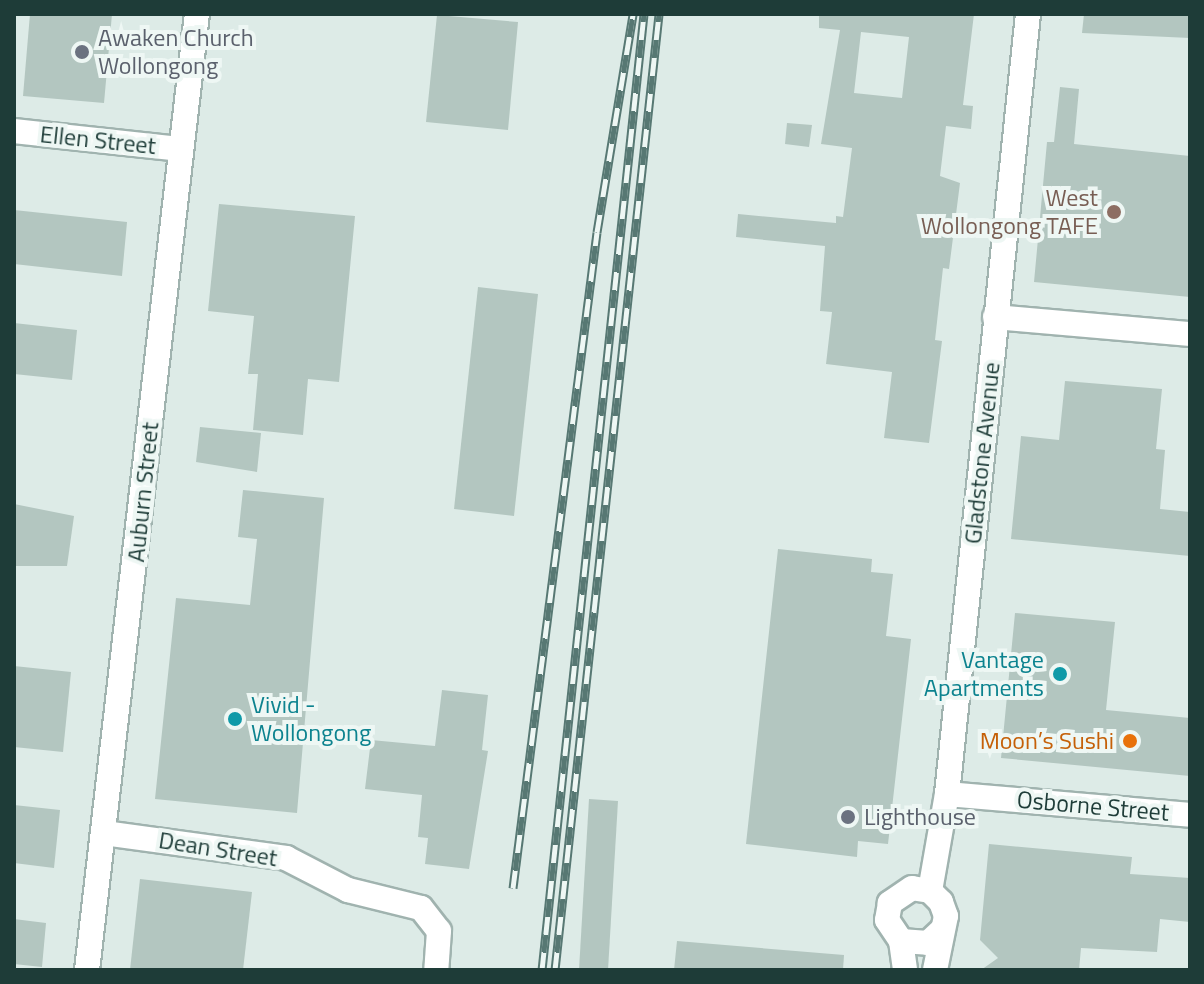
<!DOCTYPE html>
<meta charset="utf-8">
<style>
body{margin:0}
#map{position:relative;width:1204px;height:984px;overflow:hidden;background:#ddebe7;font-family:"Titillium Web",sans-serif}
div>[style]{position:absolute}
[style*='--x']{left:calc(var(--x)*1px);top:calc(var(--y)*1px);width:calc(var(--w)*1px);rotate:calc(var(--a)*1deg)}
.building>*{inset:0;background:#b3c6c0}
.roads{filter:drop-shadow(2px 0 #a0b3af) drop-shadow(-2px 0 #a0b3af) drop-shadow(0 2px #a0b3af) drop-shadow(0 -2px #a0b3af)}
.minor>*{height:24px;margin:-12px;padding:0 12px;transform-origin:12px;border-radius:12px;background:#fff}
.tertiary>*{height:24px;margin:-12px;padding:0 12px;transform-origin:12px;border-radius:12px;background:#fff}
.secondary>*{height:24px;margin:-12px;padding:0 12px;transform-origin:12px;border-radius:12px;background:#fff}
.rail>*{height:9px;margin-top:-4.5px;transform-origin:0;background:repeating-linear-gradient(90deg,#eef7f4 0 18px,#577873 0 36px);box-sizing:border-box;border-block:2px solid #577873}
.dots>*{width:22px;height:22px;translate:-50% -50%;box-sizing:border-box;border:4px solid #eef7f4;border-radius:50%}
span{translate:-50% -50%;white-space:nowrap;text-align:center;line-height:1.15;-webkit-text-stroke:8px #eef7f4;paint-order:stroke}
.worship-label{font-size:24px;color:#5b616d}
.left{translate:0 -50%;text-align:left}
.street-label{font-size:24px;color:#1e3c38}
.education-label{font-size:24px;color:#785e54}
.right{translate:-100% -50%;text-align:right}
.culture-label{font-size:24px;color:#0d838f}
.food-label{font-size:24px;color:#c56008}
.frame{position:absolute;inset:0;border:16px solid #1e3c38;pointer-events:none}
</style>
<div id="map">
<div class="building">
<div style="clip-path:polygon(30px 14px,112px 14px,104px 103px,23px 96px)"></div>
<div style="clip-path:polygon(evenodd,819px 14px,974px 14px,963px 105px,973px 106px,971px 129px,946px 126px,940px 176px,960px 183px,949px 269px,943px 268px,935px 340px,942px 341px,929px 443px,884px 438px,892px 372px,826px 364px,832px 312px,820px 311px,825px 246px,736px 237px,738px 214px,836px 223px,836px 216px,843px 217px,852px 148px,821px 144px,840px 30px,819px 28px,819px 14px,861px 32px,909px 37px,902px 98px,854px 93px,861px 32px)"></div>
<div style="clip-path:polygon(1084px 14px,1190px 14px,1190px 38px,1082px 33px)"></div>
<div style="clip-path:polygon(437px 15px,518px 22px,508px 130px,426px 122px)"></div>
<div style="clip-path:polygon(1060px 87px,1079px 89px,1074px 144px,1190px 156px,1190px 297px,1034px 282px,1047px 142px,1054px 142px)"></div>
<div style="clip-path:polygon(787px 123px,812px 125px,809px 147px,785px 144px)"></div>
<div style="clip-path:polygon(219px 204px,355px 216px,339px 382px,308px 379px,303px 435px,253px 430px,258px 374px,248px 374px,254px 316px,208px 311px)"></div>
<div style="clip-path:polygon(14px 210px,127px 222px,122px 276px,14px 264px)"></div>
<div style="clip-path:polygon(478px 287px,538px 294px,514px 516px,454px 509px)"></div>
<div style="clip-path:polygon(14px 323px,77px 330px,72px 380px,14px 374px)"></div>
<div style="clip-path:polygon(1065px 381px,1162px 389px,1156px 449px,1165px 450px,1160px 509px,1190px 512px,1190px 556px,1011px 539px,1021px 436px,1059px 440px)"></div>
<div style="clip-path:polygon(200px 427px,261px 433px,257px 472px,196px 462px)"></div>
<div style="clip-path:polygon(243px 490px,324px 498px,297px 813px,155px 799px,176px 598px,250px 605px,257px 539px,238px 537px)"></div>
<div style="clip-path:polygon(14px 504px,74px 516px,67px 566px,14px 566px)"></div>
<div style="clip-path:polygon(778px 549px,872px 559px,871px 572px,893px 574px,886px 636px,911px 639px,888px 844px,858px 841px,857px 857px,746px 844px)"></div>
<div style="clip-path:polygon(1015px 613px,1115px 622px,1106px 710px,1190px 718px,1190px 776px,1001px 758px)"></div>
<div style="clip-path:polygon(14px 666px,71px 672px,63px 752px,14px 747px)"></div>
<div style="clip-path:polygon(442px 690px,488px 695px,482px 750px,488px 751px,469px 869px,425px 864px,428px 838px,418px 837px,422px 795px,365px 789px,371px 740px,435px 746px)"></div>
<div style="clip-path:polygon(589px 799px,618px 801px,608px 970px,579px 970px)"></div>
<div style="clip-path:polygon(14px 805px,60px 810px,54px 868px,14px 863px)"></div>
<div style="clip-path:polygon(989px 844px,1132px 857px,1130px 874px,1190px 878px,1190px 922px,1160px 919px,1157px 952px,1081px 948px,1079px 970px,981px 970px,998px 958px,980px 940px)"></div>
<div style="clip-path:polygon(140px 879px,252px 892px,243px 970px,130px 970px)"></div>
<div style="clip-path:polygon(14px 919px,46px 923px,42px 967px,14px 964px)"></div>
<div style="clip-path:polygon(677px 941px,844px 955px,843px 970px,674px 970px)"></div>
</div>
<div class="roads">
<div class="minor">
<div style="--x:947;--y:794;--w:244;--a:4.9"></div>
<div style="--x:104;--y:833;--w:184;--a:7.8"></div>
<div style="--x:286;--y:858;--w:70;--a:27.3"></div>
<div style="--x:348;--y:890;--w:75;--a:13.9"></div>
<div style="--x:421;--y:908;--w:29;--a:52"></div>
<div style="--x:439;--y:931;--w:39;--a:94"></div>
</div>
<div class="tertiary">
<div style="--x:14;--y:131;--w:168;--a:6.2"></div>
<div style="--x:995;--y:317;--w:196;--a:5"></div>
<div style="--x:87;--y:970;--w:962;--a:-83.44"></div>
</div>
<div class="secondary">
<div style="--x:930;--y:891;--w:98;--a:-80.1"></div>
<div style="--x:947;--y:794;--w:784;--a:-84.07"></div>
<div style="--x:901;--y:941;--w:29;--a:82"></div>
<div style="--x:935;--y:970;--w:55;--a:-78.5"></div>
<div style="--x:946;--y:916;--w:15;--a:-110"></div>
<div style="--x:941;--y:902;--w:16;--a:-135"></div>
<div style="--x:930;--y:891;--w:18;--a:-171"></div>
<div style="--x:912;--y:888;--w:27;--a:146"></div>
<div style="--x:890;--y:903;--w:17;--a:100"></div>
<div style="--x:887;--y:920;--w:25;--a:56"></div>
<div style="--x:901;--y:941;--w:27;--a:4"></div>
<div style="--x:928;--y:943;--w:19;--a:-43"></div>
</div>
</div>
<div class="rail">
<div style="--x:513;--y:888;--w:661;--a:-82.7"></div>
<div style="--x:597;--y:232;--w:221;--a:-80.6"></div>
<div style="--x:542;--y:970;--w:961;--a:-83.91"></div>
<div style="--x:555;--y:970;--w:962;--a:-83.79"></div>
</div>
<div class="dots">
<div style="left:82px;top:52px;background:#6b7280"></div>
<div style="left:1114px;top:212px;background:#8d6e63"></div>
<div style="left:1060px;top:674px;background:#0f9aa8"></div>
<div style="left:235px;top:719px;background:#0f9aa8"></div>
<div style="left:1130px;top:741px;background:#e8710a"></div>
<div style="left:848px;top:817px;background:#6b7280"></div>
</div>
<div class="worship-label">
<span class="left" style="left:98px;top:52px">Awaken Church<br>Wollongong</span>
<span class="left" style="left:864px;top:817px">Lighthouse</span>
</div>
<div class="street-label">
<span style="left:98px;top:140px;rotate:6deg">Ellen Street</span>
<span style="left:982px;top:453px;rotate:-84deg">Gladstone Avenue</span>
<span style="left:143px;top:492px;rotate:-84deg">Auburn Street</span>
<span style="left:1093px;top:806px;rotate:5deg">Osborne Street</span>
<span style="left:218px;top:849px;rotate:9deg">Dean Street</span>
</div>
<div class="education-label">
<span class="right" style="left:1098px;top:212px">West<br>Wollongong TAFE</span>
</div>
<div class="culture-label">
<span class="right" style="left:1044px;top:674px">Vantage<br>Apartments</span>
<span class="left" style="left:251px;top:719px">Vivid -<br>Wollongong</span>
</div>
<div class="food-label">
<span class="right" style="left:1114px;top:741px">Moon’s Sushi</span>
</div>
<div class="frame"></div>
</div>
